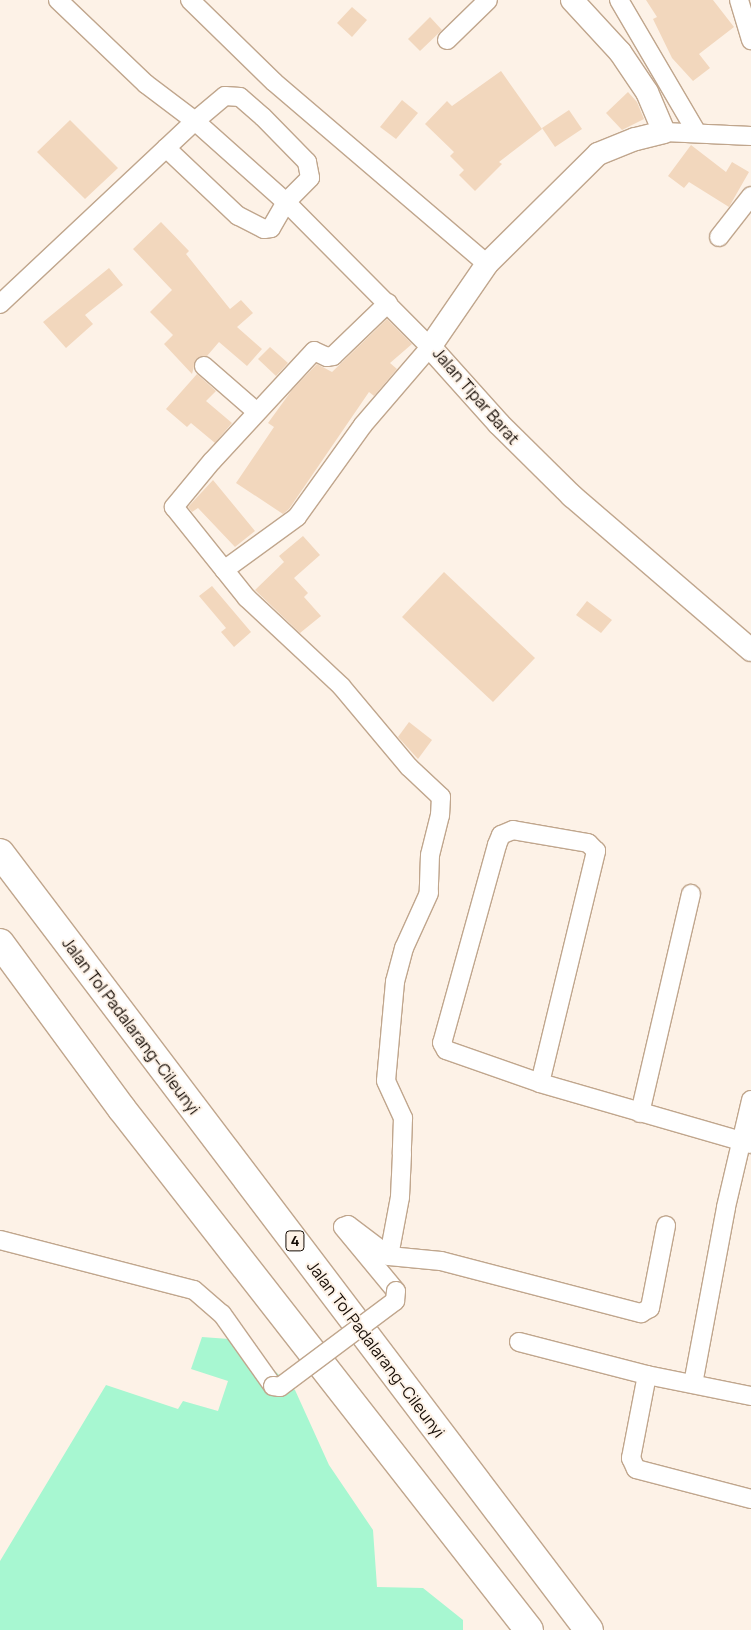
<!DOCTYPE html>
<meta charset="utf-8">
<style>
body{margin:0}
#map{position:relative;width:751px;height:1630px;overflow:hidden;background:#fdf2e7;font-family:Manrope,sans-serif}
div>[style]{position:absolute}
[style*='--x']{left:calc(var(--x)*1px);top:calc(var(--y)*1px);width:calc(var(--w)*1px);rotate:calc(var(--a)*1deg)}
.green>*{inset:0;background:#a7f7d1}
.building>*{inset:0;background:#f2d7bd}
.roads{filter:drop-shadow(1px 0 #c0a68d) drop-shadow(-1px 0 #c0a68d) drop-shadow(0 1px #c0a68d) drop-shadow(0 -1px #c0a68d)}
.minor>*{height:18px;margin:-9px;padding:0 9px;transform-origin:9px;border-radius:9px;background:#fff}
.tertiary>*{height:22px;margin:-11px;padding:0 11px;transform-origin:11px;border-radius:11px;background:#fff}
.motorway>*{height:28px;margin:-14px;padding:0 14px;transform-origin:14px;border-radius:14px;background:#fff}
.bridges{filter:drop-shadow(1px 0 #c0a68d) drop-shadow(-1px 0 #c0a68d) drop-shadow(0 1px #c0a68d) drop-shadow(0 -1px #c0a68d)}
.minor-bridge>*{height:18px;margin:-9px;padding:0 9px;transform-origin:9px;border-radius:9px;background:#fff}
span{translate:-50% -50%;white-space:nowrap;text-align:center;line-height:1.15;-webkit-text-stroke:4px #fdf2e7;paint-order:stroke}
.shield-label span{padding:1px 4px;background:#fdf2e7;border:1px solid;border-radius:4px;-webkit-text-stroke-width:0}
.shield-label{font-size:15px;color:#140b04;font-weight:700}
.street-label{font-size:16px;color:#140b04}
</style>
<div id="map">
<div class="green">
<div style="clip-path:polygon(202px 1337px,229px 1339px,259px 1356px,295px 1390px,329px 1465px,373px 1530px,377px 1587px,423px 1588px,463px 1620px,463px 1630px,0 1630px,0 1561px,106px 1385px,178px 1409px,183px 1401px,218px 1411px,228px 1381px,191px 1369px)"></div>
</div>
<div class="building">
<div style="clip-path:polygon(646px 0,713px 0,734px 27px,699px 54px,710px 68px,693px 81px,672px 58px,653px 19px,657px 17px)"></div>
<div style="clip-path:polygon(352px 7px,367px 20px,352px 37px,337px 23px)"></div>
<div style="clip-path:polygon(430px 17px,442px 30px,420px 51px,408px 39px)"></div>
<div style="clip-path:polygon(501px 71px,542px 129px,499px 162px,502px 164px,475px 191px,459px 175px,464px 170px,450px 156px,454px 152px,425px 124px,447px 101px,452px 106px)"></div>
<div style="clip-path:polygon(628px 92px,637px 102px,644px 119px,622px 130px,606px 113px)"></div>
<div style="clip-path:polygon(402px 100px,418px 113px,396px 139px,380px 127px)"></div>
<div style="clip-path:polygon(569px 110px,582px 129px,555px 147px,542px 128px)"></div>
<div style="clip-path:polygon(70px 120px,118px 168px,85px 199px,37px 152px)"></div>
<div style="clip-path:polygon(691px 145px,726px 172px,732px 162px,749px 172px,729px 207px,689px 182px,684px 188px,668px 176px)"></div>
<div style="clip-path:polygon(161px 222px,189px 251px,186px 254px,230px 309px,241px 300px,253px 313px,237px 327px,262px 349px,247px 366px,219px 342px,207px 356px,196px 359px,192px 374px,164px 344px,173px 335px,150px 312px,172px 290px,133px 249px)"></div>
<div style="clip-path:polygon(109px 268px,123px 285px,85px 315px,93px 324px,66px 348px,43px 322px)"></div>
<div style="clip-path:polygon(387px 319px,412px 344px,390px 363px,397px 369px,374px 396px,369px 392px,289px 509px,283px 514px,236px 483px,274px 427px,268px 423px,292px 390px,317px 364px,332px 372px)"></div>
<div style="clip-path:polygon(270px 347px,288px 363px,276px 376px,258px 359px)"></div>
<div style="clip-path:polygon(197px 374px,216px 391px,206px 401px,232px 423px,215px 443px,191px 423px,187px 427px,166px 409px)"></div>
<div style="clip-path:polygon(213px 480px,255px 531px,235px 547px,198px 508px,192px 512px,188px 507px)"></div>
<div style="clip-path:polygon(303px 536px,320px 555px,294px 578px,308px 593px,304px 597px,321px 616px,300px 633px,255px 590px,284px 562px,279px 556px)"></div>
<div style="clip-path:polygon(444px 572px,535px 658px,493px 702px,402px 617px)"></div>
<div style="clip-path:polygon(212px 586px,251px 632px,234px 647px,221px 632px,226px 628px,199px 596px)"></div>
<div style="clip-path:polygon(587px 601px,612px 620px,601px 633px,576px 615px)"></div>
<div style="clip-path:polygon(409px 722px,432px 740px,418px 759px,398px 737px)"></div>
</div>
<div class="roads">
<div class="minor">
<div style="--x:58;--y:0;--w:122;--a:43.7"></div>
<div style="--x:146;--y:84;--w:61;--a:37.1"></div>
<div style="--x:195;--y:121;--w:122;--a:41.7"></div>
<div style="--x:286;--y:202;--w:204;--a:45.2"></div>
<div style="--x:430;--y:347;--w:103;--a:130.7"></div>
<div style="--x:363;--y:425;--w:113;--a:125.7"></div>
<div style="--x:297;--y:517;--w:90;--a:144"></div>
<div style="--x:190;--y:0;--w:117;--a:44.3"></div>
<div style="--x:274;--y:82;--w:280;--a:40.5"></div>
<div style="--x:619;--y:0;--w:154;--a:59.6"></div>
<div style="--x:739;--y:0;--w:42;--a:73.3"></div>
<div style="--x:447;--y:40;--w:57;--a:-44.3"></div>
<div style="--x:664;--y:132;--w:87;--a:2.6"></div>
<div style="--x:719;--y:237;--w:52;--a:-52"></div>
<div style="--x:388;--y:303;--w:76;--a:136.1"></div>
<div style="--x:333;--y:356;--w:6;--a:171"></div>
<div style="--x:327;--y:357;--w:14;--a:-155"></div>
<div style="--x:314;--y:351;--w:150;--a:132.8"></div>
<div style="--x:212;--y:461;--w:60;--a:129.6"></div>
<div style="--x:174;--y:507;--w:117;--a:51.3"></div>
<div style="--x:247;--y:598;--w:129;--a:43.1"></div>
<div style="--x:341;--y:686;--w:106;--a:50"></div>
<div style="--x:409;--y:767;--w:44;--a:43.2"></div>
<div style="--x:441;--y:797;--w:18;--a:93"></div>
<div style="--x:440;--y:815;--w:41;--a:104"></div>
<div style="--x:430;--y:855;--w:38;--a:92"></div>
<div style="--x:429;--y:893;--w:60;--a:114.4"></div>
<div style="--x:404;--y:948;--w:35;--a:105"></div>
<div style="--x:395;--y:982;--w:99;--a:95.2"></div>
<div style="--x:386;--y:1081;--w:41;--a:65.3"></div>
<div style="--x:403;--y:1118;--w:36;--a:92"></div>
<div style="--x:402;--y:1154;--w:43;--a:92.7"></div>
<div style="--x:400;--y:1197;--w:60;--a:100.6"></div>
<div style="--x:389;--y:1256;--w:51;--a:-142.9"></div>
<div style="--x:348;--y:1225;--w:5;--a:158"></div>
<div style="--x:343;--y:1227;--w:83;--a:50.4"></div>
<div style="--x:0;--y:304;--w:267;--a:-43.2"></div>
<div style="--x:195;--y:121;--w:39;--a:-40"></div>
<div style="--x:225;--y:96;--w:15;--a:4"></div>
<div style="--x:240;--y:97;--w:30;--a:41"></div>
<div style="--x:263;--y:117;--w:63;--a:45.6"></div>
<div style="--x:307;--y:162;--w:16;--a:79"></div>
<div style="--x:310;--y:178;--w:34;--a:135"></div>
<div style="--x:286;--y:202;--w:30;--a:120"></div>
<div style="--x:271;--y:228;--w:7;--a:172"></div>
<div style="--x:264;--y:229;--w:29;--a:-153"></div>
<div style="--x:238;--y:216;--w:99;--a:-136.6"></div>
<div style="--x:204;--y:366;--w:70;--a:41"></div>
<div style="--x:540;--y:1083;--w:239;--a:-76.4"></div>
<div style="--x:596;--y:851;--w:11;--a:-135"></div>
<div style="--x:588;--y:843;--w:76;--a:-170.2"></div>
<div style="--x:513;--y:830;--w:13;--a:157"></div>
<div style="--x:501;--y:835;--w:11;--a:112"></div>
<div style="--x:497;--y:845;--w:205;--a:105.5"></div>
<div style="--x:442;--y:1043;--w:8;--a:60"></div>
<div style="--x:446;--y:1050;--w:100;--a:19.3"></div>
<div style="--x:540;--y:1083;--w:220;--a:16.1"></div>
<div style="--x:640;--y:1113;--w:225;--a:-76.9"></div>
<div style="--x:0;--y:1240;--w:200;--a:14.5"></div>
<div style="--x:194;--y:1290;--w:37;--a:41"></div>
<div style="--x:222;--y:1314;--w:88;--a:54.7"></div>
<div style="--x:389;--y:1256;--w:52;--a:5.5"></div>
<div style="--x:441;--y:1261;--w:207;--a:14.6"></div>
<div style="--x:641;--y:1313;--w:10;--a:-29"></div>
<div style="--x:650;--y:1308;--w:84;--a:-79"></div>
<div style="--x:519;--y:1342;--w:132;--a:14.5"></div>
<div style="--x:647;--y:1375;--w:106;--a:11.4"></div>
<div style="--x:647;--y:1375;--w:85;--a:100.9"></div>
<div style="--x:631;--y:1458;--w:12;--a:66"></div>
<div style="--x:636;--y:1469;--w:119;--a:14.6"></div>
<div style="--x:693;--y:1384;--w:180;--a:-79.4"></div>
<div style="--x:726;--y:1207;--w:110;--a:-76.8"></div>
</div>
<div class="tertiary">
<div style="--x:572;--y:0;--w:71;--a:47.3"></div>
<div style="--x:620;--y:52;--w:48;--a:56"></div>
<div style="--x:647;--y:92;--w:43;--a:67"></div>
<div style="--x:664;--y:132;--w:30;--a:166"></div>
<div style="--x:635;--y:139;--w:40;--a:158"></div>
<div style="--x:598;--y:154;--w:156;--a:135.3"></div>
<div style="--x:487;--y:264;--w:101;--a:124.5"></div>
<div style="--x:430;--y:347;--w:103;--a:48.1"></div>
<div style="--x:499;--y:424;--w:103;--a:44.6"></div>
<div style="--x:572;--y:496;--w:236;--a:40.7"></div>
</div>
<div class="motorway">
<div style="--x:0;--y:853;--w:975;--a:52.84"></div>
<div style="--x:0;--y:943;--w:206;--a:53.7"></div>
<div style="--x:122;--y:1109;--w:661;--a:52"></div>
</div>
</div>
<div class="bridges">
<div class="minor-bridge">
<div style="--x:273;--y:1386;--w:7;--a:8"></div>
<div style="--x:280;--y:1387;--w:144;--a:-36.8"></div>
<div style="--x:395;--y:1301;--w:10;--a:-84"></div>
</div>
</div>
<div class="shield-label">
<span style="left:295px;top:1241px">4</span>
</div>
<div class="street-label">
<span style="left:476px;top:396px;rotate:49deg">Jalan Tipar Barat</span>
<span style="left:131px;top:1026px;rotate:53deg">Jalan Tol Padalarang–Cileunyi</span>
<span style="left:376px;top:1349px;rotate:53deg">Jalan Tol Padalarang–Cileunyi</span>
</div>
</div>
